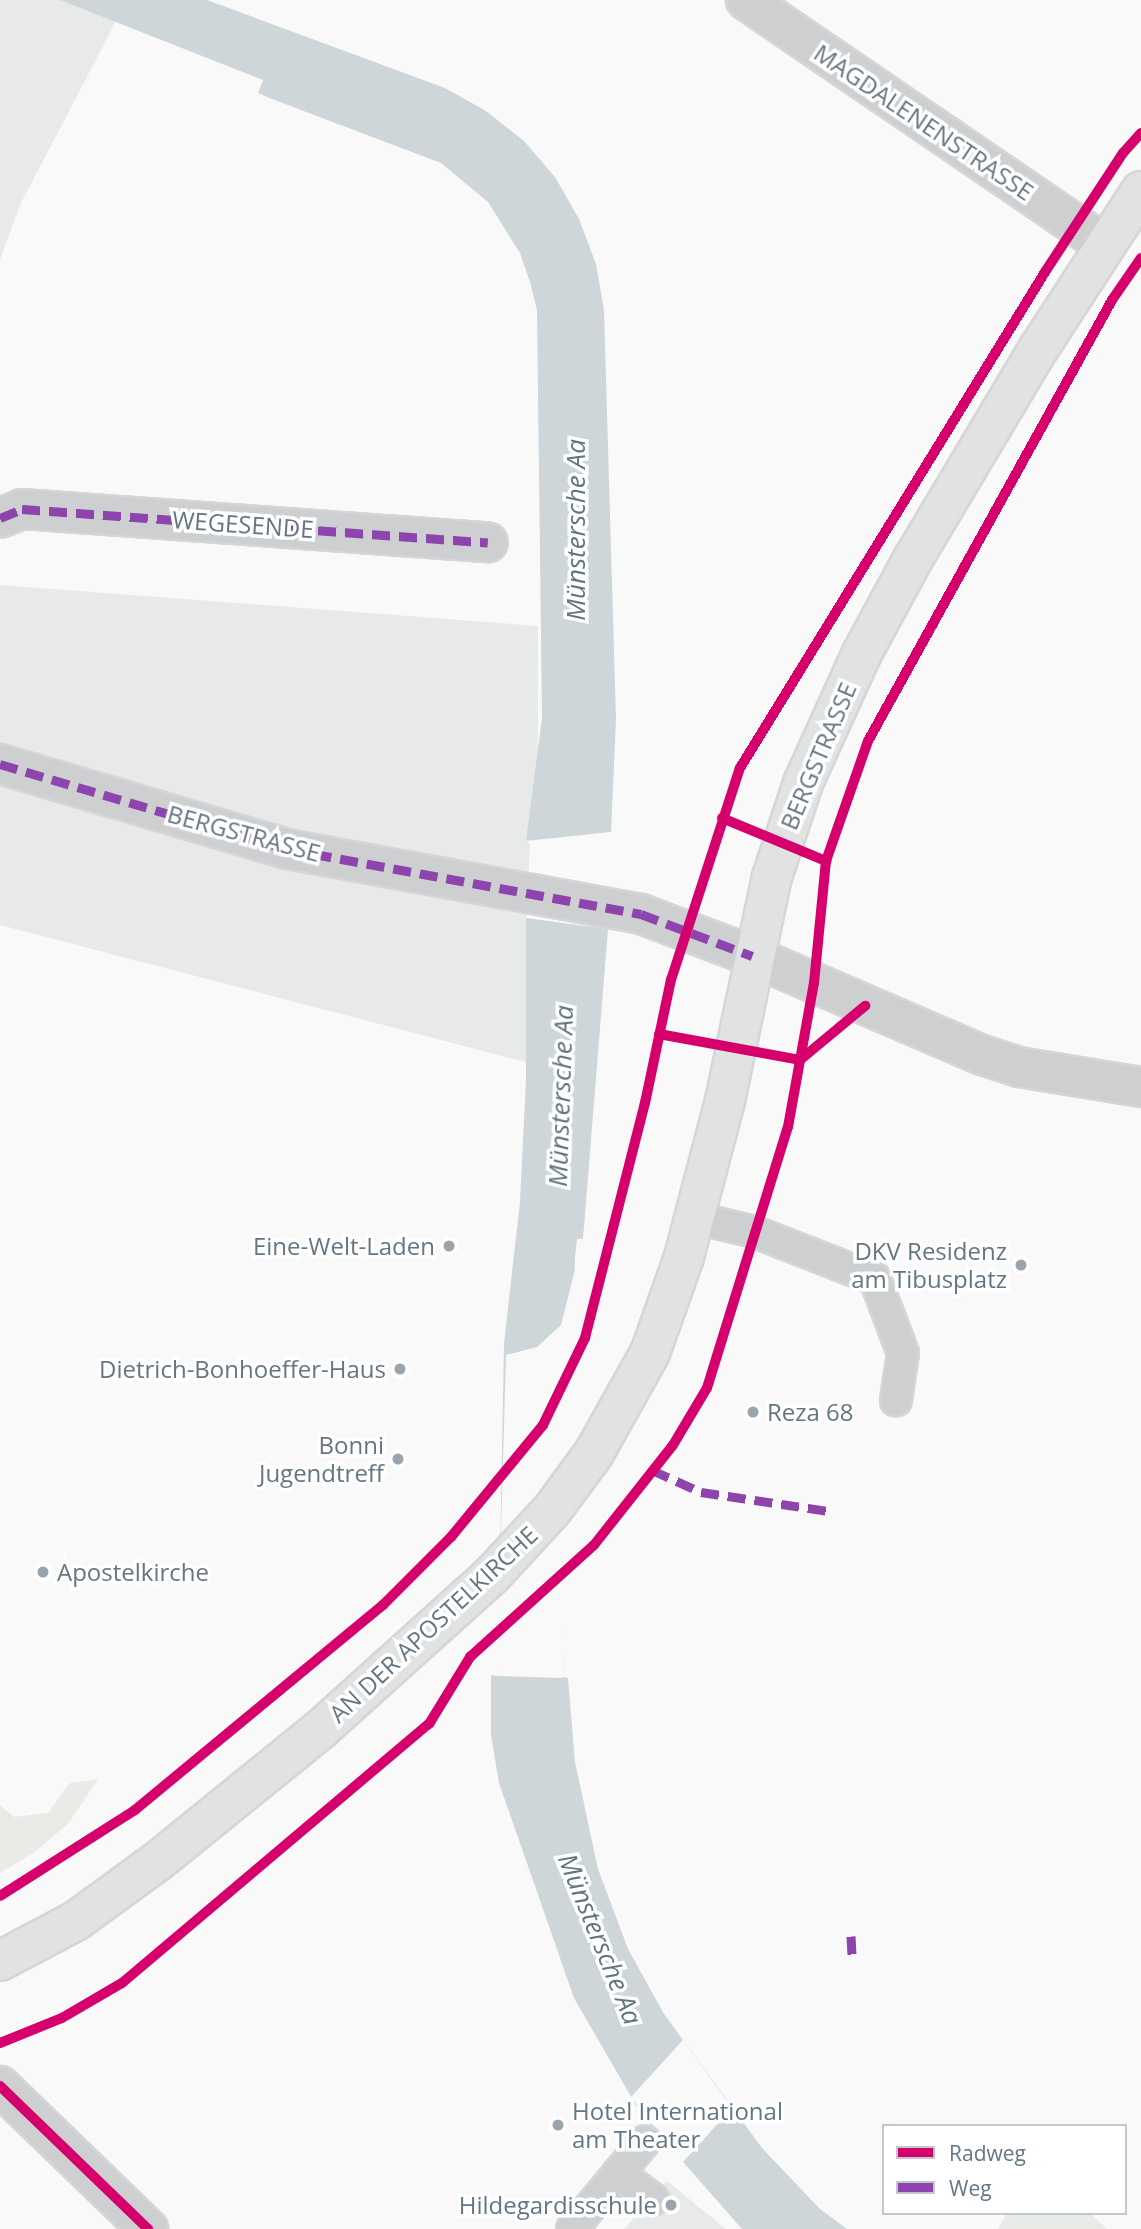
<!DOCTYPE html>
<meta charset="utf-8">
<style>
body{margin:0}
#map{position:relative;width:1141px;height:2229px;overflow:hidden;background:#f9f9f9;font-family:"Open Sans",sans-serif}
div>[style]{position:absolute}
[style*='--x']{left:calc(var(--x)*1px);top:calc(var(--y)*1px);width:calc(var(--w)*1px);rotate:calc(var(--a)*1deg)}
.built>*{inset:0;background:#e8e9e9}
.green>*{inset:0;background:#e8ebe6}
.water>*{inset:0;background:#ced6d9}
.pier>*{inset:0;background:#f9f9f9}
.roads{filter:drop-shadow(2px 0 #d5d6d7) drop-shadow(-2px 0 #d5d6d7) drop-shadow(0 2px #d5d6d7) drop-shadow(0 -2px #d5d6d7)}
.lane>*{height:30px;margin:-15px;padding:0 15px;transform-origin:15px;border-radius:15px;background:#cecfd0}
.street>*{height:38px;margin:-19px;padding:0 19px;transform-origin:19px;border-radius:19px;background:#cecfd0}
.secondary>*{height:38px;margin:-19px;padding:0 19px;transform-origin:19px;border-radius:19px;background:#e1e2e2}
.quiet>*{height:9px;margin-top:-4.5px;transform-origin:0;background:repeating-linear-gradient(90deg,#8e44ad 0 18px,transparent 0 27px)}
.cycleway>*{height:10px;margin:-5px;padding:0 5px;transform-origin:5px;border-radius:5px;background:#d6006c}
.dots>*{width:19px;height:19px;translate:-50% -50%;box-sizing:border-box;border:4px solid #fff;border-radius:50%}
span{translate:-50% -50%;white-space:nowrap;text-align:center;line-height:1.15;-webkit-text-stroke:7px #fff;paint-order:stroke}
.street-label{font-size:24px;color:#657683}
.poi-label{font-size:24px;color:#657683}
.right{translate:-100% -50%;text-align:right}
.left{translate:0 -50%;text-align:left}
.water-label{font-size:26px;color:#60757c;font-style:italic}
.legend{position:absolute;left:882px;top:2124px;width:245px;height:91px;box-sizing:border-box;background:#fff;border:2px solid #c1c8cd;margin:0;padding:9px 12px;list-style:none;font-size:21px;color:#657683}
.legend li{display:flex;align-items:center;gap:14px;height:35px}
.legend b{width:35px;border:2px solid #c1c8cd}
</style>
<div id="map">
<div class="built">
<div style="clip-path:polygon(0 0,127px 0,20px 205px,0 260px)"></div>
<div style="clip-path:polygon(0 585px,538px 626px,537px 1065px,0 925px)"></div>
<div style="clip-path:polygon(667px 2181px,726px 2229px,624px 2229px)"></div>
</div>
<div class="green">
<div style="clip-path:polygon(98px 1779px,68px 1824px,36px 1851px,0 1873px,0 1805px,14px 1817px,48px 1813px,70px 1783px)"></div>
<div style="clip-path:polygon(1007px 2213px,1090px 2213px,1107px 2229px,998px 2229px)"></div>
</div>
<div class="water">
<div style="clip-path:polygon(60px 0,207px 0,445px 88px,486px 111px,524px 141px,555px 177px,579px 219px,596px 264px,604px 310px,616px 719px,611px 832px,604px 833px,600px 928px,608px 929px,583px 1239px,577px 1239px,575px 1257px,563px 1677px,568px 1678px,575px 1762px,598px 1869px,628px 1949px,664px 2014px,762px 2148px,820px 2209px,847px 2229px,742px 2229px,641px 2114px,574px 1998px,499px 1783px,491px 1735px,491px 1675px,497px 1676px,498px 1666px,504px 1343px,520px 1202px,526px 1080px,526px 918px,530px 918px,533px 840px,526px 841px,542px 718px,537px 310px,530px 282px,520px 253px,488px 202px,441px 163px,272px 99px,258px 93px,263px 80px)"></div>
</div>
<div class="pier">
<div style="clip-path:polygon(611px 832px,603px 925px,608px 929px,526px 918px,530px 844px,526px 841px)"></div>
<div style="clip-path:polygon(578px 1258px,563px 1678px,497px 1676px,506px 1355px,537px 1347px,561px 1325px)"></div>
<div style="clip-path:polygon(683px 2040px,732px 2108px,682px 2163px,631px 2097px)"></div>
</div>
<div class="roads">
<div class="lane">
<div style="--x:696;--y:1218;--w:61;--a:13.3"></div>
<div style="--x:755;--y:1232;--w:129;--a:21.4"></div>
<div style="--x:875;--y:1279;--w:79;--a:69.3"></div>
<div style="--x:903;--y:1353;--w:48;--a:98.5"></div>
<div style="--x:618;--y:2173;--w:44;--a:36.6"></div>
<div style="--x:572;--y:2229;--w:114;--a:-50.3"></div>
</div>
<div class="street">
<div style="--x:746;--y:0;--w:433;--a:34.3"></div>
<div style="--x:0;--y:518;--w:24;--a:-22"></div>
<div style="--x:22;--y:509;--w:467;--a:4.1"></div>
<div style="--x:0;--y:764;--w:299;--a:16.5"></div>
<div style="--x:287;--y:849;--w:360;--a:10.4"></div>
<div style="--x:641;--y:914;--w:119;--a:20.7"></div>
<div style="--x:752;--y:956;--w:250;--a:23.3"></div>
<div style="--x:982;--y:1055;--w:39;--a:18"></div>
<div style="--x:1019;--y:1067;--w:124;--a:9.3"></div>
<div style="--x:0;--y:2086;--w:206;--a:44"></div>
</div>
<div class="secondary">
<div style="--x:0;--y:1961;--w:87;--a:-28"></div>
<div style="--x:77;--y:1920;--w:100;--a:-36.1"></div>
<div style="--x:158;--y:1861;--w:210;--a:-39"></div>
<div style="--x:321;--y:1729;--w:230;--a:-42"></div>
<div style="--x:492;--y:1575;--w:88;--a:-47.3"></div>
<div style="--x:552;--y:1510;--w:71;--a:-53.6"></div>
<div style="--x:594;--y:1453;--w:115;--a:-60.8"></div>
<div style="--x:650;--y:1353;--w:102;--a:-70.5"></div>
<div style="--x:684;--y:1257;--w:161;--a:-75.3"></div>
<div style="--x:725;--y:1101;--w:229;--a:-78.2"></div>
<div style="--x:772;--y:877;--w:99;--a:-71.7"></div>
<div style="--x:803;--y:783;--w:141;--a:-65.6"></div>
<div style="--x:861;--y:655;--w:109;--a:-61.6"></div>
<div style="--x:913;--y:559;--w:246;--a:-59.2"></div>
<div style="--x:1039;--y:348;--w:187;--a:-57"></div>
</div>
</div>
<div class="quiet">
<div style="--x:0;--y:518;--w:24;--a:-22"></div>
<div style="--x:22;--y:509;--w:467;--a:4.1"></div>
<div style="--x:0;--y:764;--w:299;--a:16.5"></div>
<div style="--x:287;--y:849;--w:360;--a:10.4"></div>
<div style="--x:641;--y:914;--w:119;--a:20.7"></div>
<div style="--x:652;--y:1470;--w:54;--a:24.2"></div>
<div style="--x:701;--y:1492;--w:128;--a:8.5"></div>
<div style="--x:851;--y:1936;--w:20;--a:87"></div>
</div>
<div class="cycleway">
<div style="--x:722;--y:818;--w:113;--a:22.5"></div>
<div style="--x:659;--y:1034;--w:143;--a:10.4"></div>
<div style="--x:800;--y:1060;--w:85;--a:-39.7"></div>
<div style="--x:0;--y:1896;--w:160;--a:-32.5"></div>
<div style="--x:135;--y:1810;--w:322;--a:-39.6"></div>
<div style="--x:383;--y:1605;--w:96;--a:-45"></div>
<div style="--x:451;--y:1537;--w:145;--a:-50.6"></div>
<div style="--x:543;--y:1425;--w:97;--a:-64.2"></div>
<div style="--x:585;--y:1338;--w:243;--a:-75.7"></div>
<div style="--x:645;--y:1103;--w:126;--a:-78.1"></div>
<div style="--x:671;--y:980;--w:223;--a:-72"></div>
<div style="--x:740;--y:768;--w:582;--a:-58.41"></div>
<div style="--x:1045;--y:272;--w:142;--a:-56.8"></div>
<div style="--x:1123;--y:153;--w:27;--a:-48"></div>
<div style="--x:0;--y:2043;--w:67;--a:-22"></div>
<div style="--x:62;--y:2018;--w:69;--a:-30.3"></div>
<div style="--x:122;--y:1983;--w:402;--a:-40.2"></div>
<div style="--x:429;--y:1724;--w:79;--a:-58.5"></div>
<div style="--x:470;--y:1657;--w:167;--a:-42.1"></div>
<div style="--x:594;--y:1545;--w:127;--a:-51.7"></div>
<div style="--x:673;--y:1445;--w:66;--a:-59.2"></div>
<div style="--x:707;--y:1388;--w:273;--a:-72.8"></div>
<div style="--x:788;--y:1127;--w:146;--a:-79.8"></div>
<div style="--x:814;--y:983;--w:123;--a:-84.4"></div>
<div style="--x:826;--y:861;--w:127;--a:-70.7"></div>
<div style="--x:868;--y:741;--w:504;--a:-61.04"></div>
<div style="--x:1112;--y:300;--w:51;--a:-55.4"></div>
<div style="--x:0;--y:2086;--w:206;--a:44"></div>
</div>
<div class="dots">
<div style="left:449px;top:1246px;background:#99a4ac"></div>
<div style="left:1021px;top:1265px;background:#99a4ac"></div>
<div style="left:400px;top:1369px;background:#99a4ac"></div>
<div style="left:753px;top:1412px;background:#99a4ac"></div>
<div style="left:398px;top:1459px;background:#99a4ac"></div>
<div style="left:43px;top:1572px;background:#99a4ac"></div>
<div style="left:558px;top:2125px;background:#99a4ac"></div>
<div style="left:671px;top:2205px;background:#99a4ac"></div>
</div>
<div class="street-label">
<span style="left:924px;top:122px;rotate:34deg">MAGDALENENSTRASSE</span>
<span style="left:243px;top:524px;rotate:4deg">WEGESENDE</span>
<span style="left:818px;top:756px;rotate:-67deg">BERGSTRASSE</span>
<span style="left:244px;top:833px;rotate:15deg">BERGSTRASSE</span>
<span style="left:433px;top:1624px;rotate:-43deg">AN DER APOSTELKIRCHE</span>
</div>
<div class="poi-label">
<span class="right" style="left:435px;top:1246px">Eine-Welt-Laden</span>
<span class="right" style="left:1007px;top:1265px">DKV Residenz<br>am Tibusplatz</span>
<span class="right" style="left:386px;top:1369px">Dietrich-Bonhoeffer-Haus</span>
<span class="left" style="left:767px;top:1412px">Reza 68</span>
<span class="right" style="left:384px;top:1459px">Bonni<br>Jugendtreff</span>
<span class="left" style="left:57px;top:1572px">Apostelkirche</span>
<span class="left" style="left:572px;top:2125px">Hotel International<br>am Theater</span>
<span class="right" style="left:657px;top:2205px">Hildegardisschule</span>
</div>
<div class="water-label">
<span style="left:576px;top:530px;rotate:-90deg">Münstersche Aa</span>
<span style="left:561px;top:1096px;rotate:-88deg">Münstersche Aa</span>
<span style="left:600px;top:1939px;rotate:68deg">Münstersche Aa</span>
</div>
<ul class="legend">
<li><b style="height:9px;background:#d6006c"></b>Radweg</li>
<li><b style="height:9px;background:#8e44ad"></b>Weg</li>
</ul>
</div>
